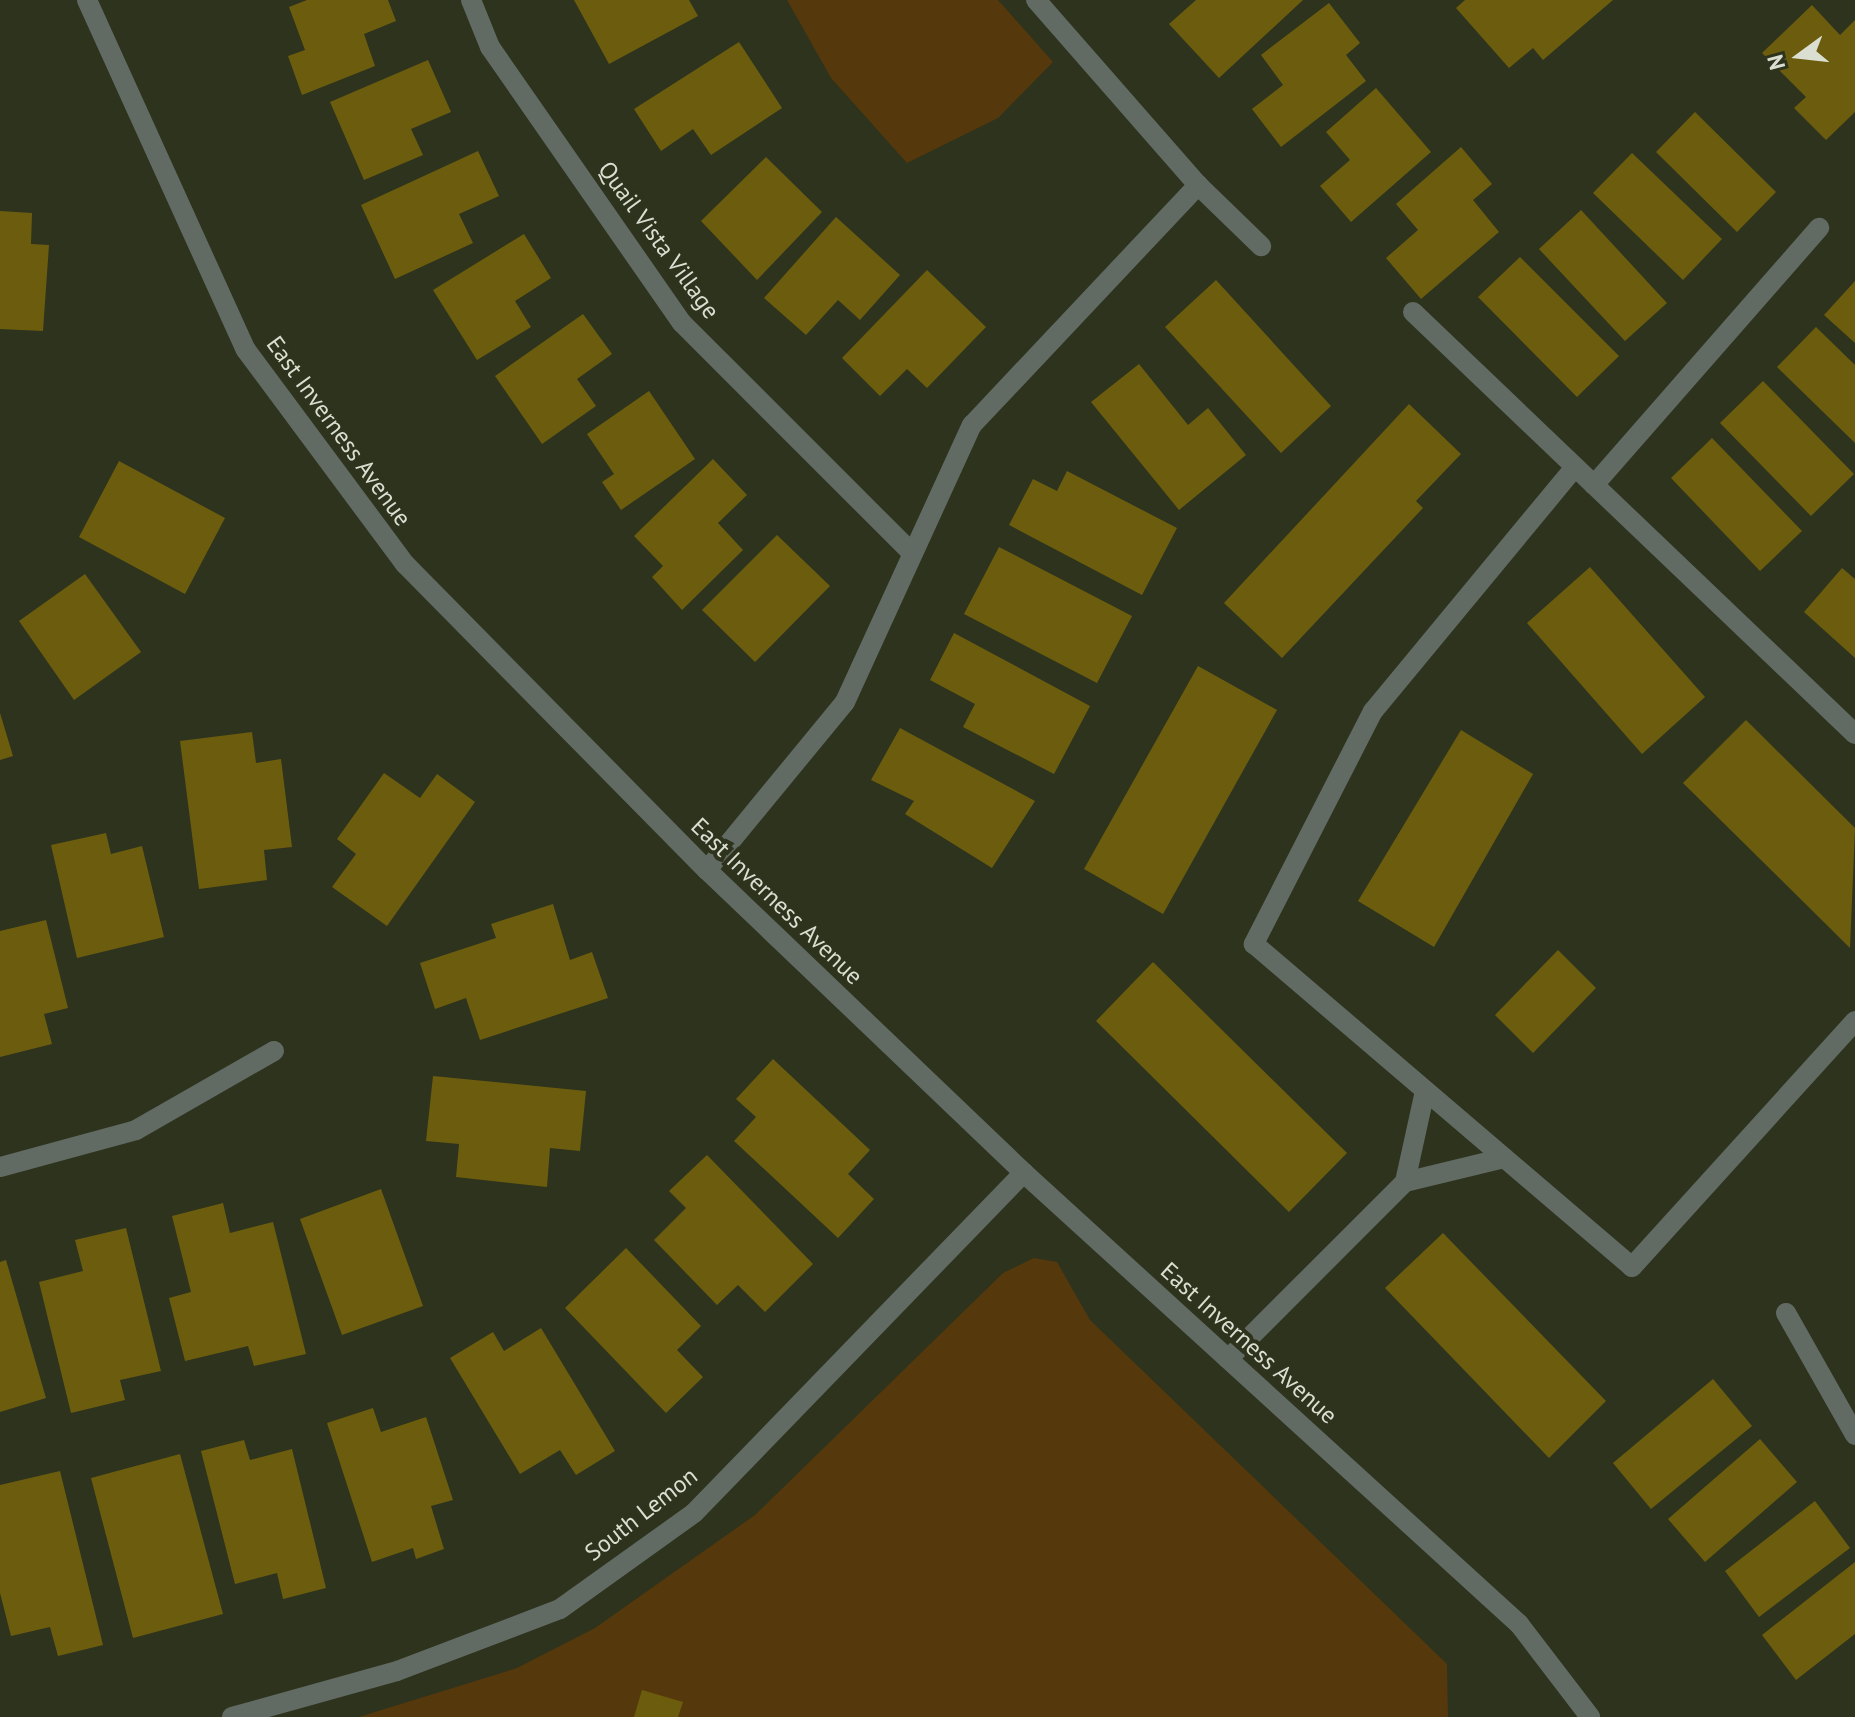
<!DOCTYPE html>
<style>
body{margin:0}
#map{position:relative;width:1855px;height:1717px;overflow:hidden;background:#2d331d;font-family:"PT Sans",sans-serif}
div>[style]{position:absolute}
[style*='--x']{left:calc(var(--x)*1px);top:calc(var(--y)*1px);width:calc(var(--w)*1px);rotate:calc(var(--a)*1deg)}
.green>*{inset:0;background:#55380c}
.building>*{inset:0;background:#6c5d0e}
.lane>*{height:20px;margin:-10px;padding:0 10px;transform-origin:10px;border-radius:10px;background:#626b63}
.street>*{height:20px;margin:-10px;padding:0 10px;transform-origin:10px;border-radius:10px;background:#626b63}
span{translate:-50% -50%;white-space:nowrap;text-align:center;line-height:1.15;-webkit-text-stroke:8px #2d331d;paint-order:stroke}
.street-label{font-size:24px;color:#dadfd1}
.north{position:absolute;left:1759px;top:16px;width:80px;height:80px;-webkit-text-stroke:6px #2d331d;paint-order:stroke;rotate:255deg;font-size:22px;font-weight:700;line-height:32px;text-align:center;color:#dadfd1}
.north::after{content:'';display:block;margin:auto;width:28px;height:36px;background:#dadfd1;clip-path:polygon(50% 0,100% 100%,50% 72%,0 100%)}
</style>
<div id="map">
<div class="green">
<div style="clip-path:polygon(787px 0,998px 0,1053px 62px,998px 118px,907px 163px,831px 78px)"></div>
<div style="clip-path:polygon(1034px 1258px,1057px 1262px,1090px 1320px,1447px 1664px,1448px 1717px,359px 1717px,517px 1668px,595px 1628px,755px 1515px,1003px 1273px)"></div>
</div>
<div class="building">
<div style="clip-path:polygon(307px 0,388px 0,396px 21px,364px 34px,375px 66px,302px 95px,288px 56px,305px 50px,289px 7px)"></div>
<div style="clip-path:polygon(574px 0,689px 0,698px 16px,609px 64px)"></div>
<div style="clip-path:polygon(1196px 0,1303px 0,1219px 78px,1169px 24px)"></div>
<div style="clip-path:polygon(1465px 0,1613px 0,1543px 60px,1533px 48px,1509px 68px,1456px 8px)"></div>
<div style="clip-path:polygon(1329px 3px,1360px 43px,1346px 55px,1366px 81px,1281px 147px,1252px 109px,1283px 85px,1261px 55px)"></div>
<div style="clip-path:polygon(1812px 5px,1840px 35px,1855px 20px,1855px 112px,1826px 140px,1794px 108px,1806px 97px,1762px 53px)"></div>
<div style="clip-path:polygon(739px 42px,782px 108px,711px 155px,693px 129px,661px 151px,634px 109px)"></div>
<div style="clip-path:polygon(428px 60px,451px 112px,411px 129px,423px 155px,364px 180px,330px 102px)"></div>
<div style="clip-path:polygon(1376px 88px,1431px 152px,1351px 222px,1320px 186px,1350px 160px,1326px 132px)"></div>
<div style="clip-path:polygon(1695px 112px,1776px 192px,1737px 232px,1656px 152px)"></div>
<div style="clip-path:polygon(1461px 147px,1492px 184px,1473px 200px,1499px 232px,1421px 299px,1386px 258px,1418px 230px,1396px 204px)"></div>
<div style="clip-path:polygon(478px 151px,499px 196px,459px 214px,473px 243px,395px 279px,361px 205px)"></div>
<div style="clip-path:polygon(1632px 153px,1722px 239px,1683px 280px,1593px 193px)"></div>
<div style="clip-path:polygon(766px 157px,822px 212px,757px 280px,701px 221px)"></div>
<div style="clip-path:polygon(1581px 210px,1667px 303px,1625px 341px,1539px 249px)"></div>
<div style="clip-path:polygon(0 211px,32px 213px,31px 244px,49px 245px,43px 331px,0 329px)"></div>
<div style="clip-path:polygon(836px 217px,900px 275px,860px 320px,838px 300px,806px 335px,764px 298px)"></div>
<div style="clip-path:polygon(524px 234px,551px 278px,515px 301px,531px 327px,477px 360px,433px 290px)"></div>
<div style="clip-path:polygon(1520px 257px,1619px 356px,1577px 397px,1478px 297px)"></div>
<div style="clip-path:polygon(927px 270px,986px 327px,927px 388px,907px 369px,880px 396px,842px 358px)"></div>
<div style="clip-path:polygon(1216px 280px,1331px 406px,1281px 453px,1165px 327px)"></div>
<div style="clip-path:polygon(1855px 281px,1855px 343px,1824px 315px)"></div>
<div style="clip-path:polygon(583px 314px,612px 354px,577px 379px,596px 406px,542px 444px,495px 376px)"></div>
<div style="clip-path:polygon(1816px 327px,1855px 365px,1855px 443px,1777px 367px)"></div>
<div style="clip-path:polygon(1139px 364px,1188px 425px,1208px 408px,1246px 455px,1179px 510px,1091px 402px)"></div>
<div style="clip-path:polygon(1763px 381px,1854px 474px,1811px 516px,1720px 423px)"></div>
<div style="clip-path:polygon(649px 391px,695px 459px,621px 510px,602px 482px,614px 474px,587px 434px)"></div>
<div style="clip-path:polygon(1409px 404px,1461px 454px,1416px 501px,1423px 508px,1282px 658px,1224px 603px)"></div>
<div style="clip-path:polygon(1712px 438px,1802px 531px,1760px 571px,1671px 478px)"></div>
<div style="clip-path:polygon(713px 459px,747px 495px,718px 523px,743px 550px,682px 610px,652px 577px,663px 566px,634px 536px)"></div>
<div style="clip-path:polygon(119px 461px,225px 518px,185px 594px,79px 537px)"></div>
<div style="clip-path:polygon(1067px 471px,1177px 528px,1142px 595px,1009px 525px,1033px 479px,1057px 491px)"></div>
<div style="clip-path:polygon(777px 535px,830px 586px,755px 662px,702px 610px)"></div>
<div style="clip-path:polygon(999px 547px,1132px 616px,1097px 683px,964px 614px)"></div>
<div style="clip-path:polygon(1590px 567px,1705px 697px,1642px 754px,1527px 623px)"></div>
<div style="clip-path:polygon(1842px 568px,1855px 579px,1855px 658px,1804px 612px)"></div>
<div style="clip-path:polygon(85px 574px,141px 652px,74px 700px,19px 621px)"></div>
<div style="clip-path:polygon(954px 633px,1090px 706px,1054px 774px,963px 727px,975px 704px,930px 680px)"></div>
<div style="clip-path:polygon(1198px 666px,1277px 710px,1163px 914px,1084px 869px)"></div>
<div style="clip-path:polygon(0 713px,13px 756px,0 760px)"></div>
<div style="clip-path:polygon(1746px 720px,1855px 828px,1850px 948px,1683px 783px)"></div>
<div style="clip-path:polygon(900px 728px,1035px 801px,992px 868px,905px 814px,914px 801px,871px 780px)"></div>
<div style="clip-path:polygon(1461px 730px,1533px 774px,1434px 947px,1358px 901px)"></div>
<div style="clip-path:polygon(252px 732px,256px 763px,281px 759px,292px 847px,264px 850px,267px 880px,199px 889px,180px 741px)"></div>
<div style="clip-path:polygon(384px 773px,420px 798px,437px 774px,475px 802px,387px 926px,332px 887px,356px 854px,337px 839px)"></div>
<div style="clip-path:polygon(106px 833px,111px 854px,142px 846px,164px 937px,77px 958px,51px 845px)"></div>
<div style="clip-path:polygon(553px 904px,570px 960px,592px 952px,608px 998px,480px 1040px,466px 998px,435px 1009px,420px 963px,496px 938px,491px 924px)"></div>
<div style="clip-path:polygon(46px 920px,68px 1008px,44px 1014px,52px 1044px,0 1057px,0 931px)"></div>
<div style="clip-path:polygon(1558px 950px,1596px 988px,1533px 1053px,1495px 1015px)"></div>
<div style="clip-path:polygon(1153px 962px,1347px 1153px,1289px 1212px,1096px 1021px)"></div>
<div style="clip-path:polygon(773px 1059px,870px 1150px,848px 1174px,874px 1199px,838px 1238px,734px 1141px,756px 1117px,736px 1099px)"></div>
<div style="clip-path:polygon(433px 1076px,586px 1091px,580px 1151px,550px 1148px,547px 1187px,456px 1177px,459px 1144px,426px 1141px)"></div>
<div style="clip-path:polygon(707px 1155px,813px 1264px,765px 1312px,738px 1285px,717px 1305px,654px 1240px,686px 1208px,669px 1191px)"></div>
<div style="clip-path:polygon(381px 1189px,423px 1306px,342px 1335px,300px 1219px)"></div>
<div style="clip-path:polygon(223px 1203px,230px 1233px,273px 1222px,306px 1354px,254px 1366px,248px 1346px,185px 1361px,169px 1298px,191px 1292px,172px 1216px)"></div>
<div style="clip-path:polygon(126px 1228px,161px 1371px,120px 1380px,125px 1400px,71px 1413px,39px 1282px,83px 1271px,75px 1240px)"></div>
<div style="clip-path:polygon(1443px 1233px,1606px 1401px,1549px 1458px,1385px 1288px)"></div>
<div style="clip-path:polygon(626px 1248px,701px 1326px,677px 1350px,703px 1377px,666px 1413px,565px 1308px)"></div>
<div style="clip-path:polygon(6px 1260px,46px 1398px,0 1412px,0 1262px)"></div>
<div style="clip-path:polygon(541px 1328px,615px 1451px,576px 1475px,560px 1450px,520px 1474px,450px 1358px,493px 1332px,504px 1351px)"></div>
<div style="clip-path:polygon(1713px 1379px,1752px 1426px,1651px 1509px,1613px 1463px)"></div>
<div style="clip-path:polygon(373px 1408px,381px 1432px,426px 1417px,453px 1500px,431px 1506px,444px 1549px,416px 1559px,413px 1548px,372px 1562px,327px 1423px)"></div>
<div style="clip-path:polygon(1760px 1439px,1797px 1482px,1705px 1562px,1668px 1519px)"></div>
<div style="clip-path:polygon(244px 1440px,250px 1460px,292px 1449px,326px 1588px,283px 1599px,277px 1573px,235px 1584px,201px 1451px)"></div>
<div style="clip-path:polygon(180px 1454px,223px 1614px,133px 1638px,91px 1478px)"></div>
<div style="clip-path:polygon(60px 1471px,103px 1645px,58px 1656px,50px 1627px,11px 1636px,0 1593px,0 1485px)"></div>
<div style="clip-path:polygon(1815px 1501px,1850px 1548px,1759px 1617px,1725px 1571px)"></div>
<div style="clip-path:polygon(1855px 1562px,1855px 1634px,1796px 1680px,1762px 1635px)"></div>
<div style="clip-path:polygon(642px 1690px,683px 1702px,678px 1717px,634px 1717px)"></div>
</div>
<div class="lane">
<div style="--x:1413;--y:312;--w:611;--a:43.67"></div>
<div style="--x:1575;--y:467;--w:317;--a:129.6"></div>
<div style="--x:1373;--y:711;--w:262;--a:117.1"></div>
<div style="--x:1254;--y:944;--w:497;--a:40.5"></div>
<div style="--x:1632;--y:1267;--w:332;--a:-47.8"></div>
<div style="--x:1594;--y:485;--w:342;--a:-48.8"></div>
<div style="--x:1405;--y:1182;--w:93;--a:-77.6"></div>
<div style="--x:1228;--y:1359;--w:250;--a:-45"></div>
<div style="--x:1405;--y:1182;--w:102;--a:-13.6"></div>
</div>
<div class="street">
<div style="--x:87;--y:0;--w:384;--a:65.6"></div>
<div style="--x:246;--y:350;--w:267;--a:53.4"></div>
<div style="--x:405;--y:564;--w:430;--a:45.4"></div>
<div style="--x:707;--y:870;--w:439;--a:43.7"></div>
<div style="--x:1024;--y:1173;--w:670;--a:42.34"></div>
<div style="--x:1519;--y:1624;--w:117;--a:52.6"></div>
<div style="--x:471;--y:0;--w:51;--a:68"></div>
<div style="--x:490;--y:47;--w:336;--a:55.2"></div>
<div style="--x:682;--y:323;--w:322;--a:45"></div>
<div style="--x:1036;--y:0;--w:246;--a:48.8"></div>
<div style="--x:1198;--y:185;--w:88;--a:44.1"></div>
<div style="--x:707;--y:870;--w:217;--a:-50.6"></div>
<div style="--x:845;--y:702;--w:305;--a:-65.4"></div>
<div style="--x:972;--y:425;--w:330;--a:-46.7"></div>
<div style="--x:0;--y:1167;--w:141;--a:-15.2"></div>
<div style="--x:136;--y:1130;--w:159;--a:-29.8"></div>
<div style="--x:1786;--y:1313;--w:140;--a:60.5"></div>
<div style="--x:232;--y:1717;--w:171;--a:-15.6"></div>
<div style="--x:397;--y:1671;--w:174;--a:-20.8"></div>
<div style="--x:560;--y:1609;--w:165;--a:-35.6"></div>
<div style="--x:694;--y:1513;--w:474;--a:-45.9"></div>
</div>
<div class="street-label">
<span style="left:659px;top:240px;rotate:54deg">Quail Vista Village</span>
<span style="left:339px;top:431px;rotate:54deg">East Inverness Avenue</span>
<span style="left:777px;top:901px;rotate:44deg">East Inverness Avenue</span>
<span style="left:1249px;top:1343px;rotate:42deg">East Inverness Avenue</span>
<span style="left:641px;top:1514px;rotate:-38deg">South Lemon</span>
</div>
<div class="north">N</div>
</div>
